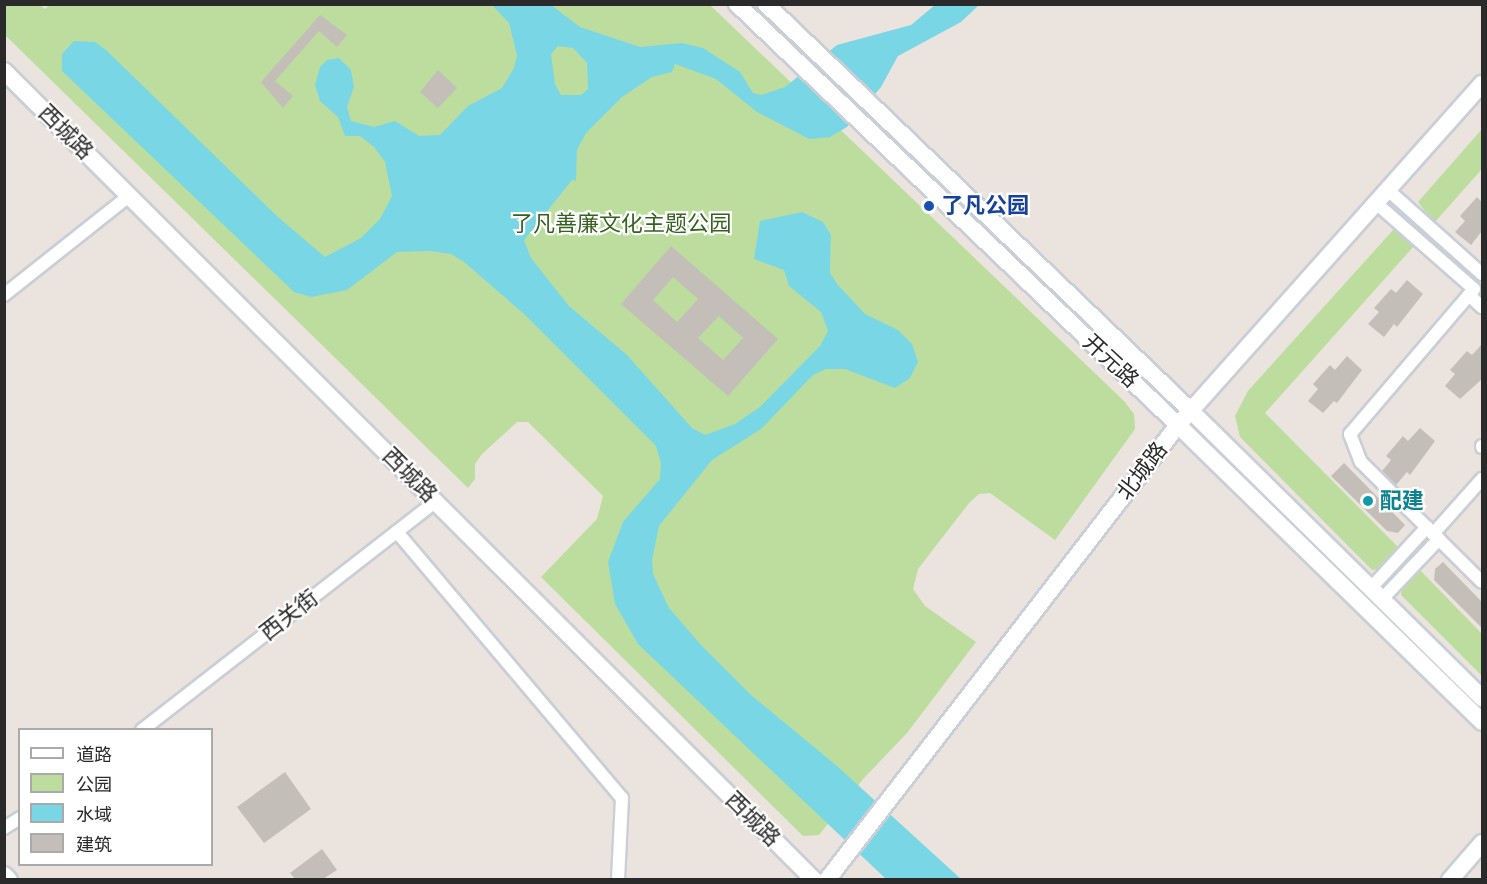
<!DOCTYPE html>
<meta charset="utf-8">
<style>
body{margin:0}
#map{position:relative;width:1487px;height:884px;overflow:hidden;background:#ebe3dd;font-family:Mulish,"Noto Sans SC",sans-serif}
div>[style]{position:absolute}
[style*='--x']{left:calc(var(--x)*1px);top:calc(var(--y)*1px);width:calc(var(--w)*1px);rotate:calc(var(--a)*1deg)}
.green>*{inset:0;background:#bcdd9e}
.water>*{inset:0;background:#79d7e5}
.building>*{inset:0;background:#c4beb9}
.roads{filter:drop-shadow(2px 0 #c9ced7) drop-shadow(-2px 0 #c9ced7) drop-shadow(0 2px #c9ced7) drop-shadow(0 -2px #c9ced7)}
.street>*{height:12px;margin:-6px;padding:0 6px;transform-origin:6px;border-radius:6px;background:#fff}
.secondary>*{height:16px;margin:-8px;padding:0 8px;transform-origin:8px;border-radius:8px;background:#fff}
.dots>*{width:16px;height:16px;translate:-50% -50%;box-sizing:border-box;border:3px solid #fff;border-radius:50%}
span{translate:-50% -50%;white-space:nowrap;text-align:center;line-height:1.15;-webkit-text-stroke:4.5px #fff;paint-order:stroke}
.street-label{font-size:22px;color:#2a2a2a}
.transit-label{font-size:22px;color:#164399;font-weight:700}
.left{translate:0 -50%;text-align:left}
.park-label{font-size:22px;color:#366120}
.culture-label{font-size:22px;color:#0d838f;font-weight:700}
.frame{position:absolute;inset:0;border:6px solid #2a2a2a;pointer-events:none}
.legend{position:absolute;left:18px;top:728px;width:195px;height:138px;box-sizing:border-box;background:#fff;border:2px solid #aaa;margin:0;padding:8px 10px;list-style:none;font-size:18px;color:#2a2a2a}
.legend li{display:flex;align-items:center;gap:12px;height:30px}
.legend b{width:30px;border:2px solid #aaa}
</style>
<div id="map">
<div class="green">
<div style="clip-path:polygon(51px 4px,710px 5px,1124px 401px,1134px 414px,1135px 429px,1055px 540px,990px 493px,979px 494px,969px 503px,918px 569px,913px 589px,925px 606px,976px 642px,907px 733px,864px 778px,819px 835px,803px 836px,541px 577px,597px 519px,603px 496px,528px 422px,517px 422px,482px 454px,475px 464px,475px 479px,468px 488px,5px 35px,4px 5px,40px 5px,45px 9px)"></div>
<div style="clip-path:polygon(1482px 129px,1482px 169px,1434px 223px,1418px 202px)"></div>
<div style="clip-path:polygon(1394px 229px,1414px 246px,1265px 413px,1399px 548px,1379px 569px,1372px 570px,1240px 437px,1235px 416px,1248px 391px)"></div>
<div style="clip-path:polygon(1417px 567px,1482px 634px,1482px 676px,1401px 595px,1403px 584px)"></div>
</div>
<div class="water">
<div style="clip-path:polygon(evenodd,492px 5px,551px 5px,580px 27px,640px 47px,682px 43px,703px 48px,740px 72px,753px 93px,761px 95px,785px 87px,837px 45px,911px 25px,935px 5px,979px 5px,961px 22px,898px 56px,881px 87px,847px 127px,830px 137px,809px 139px,757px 112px,716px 79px,675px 64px,672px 72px,652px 77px,622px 97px,586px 133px,577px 150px,576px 181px,572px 180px,524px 240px,531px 258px,569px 306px,627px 355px,692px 428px,705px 435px,735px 424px,760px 407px,820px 346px,828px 331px,821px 312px,789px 286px,784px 270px,754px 259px,760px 221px,802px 212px,823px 222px,831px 235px,830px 273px,838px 285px,865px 314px,898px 330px,912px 344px,918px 362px,910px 378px,895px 388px,845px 369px,826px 369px,813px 375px,761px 429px,712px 460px,659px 526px,652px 560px,653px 574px,669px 608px,702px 646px,751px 695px,837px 766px,961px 879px,886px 879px,638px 644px,615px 604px,608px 562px,623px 522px,660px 479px,661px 463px,656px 446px,524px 314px,464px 262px,451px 254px,430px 251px,397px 252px,347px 290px,311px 297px,294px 292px,62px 71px,62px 54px,74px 41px,95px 42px,106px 50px,278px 217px,325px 257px,361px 238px,380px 219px,392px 196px,385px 162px,374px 147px,360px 136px,345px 136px,338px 117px,320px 101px,315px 85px,320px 67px,327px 60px,339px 58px,351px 70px,354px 87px,347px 107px,351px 121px,374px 127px,395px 121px,419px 136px,440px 135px,468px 106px,502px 88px,514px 68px,517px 55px,509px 23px,492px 5px,558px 46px,573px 48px,587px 63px,588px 89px,581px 95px,561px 95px,555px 84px,551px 54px,558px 46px)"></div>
</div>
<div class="building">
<div style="clip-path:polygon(320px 15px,347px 35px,337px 47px,319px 31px,275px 81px,293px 96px,283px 108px,261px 82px)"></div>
<div style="clip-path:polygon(438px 70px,457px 88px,438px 108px,420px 92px)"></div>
<div style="clip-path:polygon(1477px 197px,1482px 202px,1482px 231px,1471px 245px,1455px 232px,1465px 221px,1460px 216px)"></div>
<div style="clip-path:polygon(evenodd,671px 246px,778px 339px,728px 396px,621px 304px,671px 246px,673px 277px,698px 299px,677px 322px,653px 300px,673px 277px,671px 246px,719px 316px,743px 338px,723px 360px,698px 338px,719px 316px)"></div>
<div style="clip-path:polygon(1407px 280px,1423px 294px,1397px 327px,1394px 324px,1384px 337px,1368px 324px,1379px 312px,1374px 308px,1391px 289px,1396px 293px)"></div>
<div style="clip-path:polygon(1482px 344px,1482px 379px,1460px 399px,1445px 386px,1455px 374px,1450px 370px,1467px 351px,1472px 355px)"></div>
<div style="clip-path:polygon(1347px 356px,1362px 370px,1337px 403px,1334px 401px,1323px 413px,1308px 401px,1318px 389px,1313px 384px,1330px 365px,1335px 370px)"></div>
<div style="clip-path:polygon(1420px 428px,1435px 441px,1410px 475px,1407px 472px,1396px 485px,1382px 471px,1391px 460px,1386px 456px,1403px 436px,1408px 441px)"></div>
<div style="clip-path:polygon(1344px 463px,1405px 525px,1398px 533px,1387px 531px,1331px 476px)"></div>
<div style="clip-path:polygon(1443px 562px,1482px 602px,1482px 628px,1434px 580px,1435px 569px)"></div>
<div style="clip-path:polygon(285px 772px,311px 809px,264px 843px,237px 807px)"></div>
<div style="clip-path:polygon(322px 849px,337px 870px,323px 879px,295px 879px,290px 873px)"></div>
</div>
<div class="roads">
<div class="street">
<div style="--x:1388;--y:190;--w:126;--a:41.8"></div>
<div style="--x:1376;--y:203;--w:130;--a:41.3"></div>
<div style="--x:1474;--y:289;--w:191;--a:130.5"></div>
<div style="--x:1350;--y:434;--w:30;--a:69"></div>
<div style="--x:1361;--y:462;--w:170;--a:44.8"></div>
<div style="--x:4;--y:295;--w:161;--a:-38.4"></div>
<div style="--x:1469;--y:295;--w:18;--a:43"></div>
<div style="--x:1482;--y:446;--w:1;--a:90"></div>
<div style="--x:397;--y:532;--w:348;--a:49.8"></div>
<div style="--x:622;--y:798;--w:82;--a:92.8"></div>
<div style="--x:1433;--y:534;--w:74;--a:-48.3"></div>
<div style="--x:1371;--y:588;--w:83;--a:-47.4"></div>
<div style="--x:1382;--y:599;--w:83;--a:-46.5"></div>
<div style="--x:142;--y:730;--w:373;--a:-37.9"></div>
<div style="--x:4;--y:828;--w:19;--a:-32"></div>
</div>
<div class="secondary">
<div style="--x:737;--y:4;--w:610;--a:43.67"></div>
<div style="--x:1178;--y:425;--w:425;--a:44.3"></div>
<div style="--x:766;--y:4;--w:588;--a:43.76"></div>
<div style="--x:1191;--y:411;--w:409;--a:44.6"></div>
<div style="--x:4;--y:71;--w:1145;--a:44.96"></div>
<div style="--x:4;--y:875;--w:7;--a:45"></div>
<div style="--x:827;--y:880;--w:575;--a:-52.35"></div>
<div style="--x:1178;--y:425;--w:457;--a:-48.3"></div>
<div style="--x:1450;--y:880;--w:49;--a:-49.1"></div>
</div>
</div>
<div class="dots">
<div style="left:929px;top:206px;background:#1a4fb4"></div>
<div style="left:1368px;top:501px;background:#0f9aa8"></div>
</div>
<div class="street-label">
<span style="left:66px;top:132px;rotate:45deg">西城路</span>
<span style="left:1111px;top:361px;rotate:43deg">开元路</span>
<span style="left:1142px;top:471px;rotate:-52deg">北城路</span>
<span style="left:410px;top:475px;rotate:45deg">西城路</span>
<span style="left:289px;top:615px;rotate:-38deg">西关街</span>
<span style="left:753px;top:819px;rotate:45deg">西城路</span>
</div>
<div class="transit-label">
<span class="left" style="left:941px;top:206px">了凡公园</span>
</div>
<div class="park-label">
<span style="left:621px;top:224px">了凡善廉文化主题公园</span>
</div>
<div class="culture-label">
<span class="left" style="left:1380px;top:501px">配建</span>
</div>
<div class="frame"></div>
<ul class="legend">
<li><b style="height:8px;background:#fff"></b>道路</li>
<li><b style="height:16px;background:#bcdd9e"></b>公园</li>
<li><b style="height:16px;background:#79d7e5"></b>水域</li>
<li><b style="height:16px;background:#c4beb9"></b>建筑</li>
</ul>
</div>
